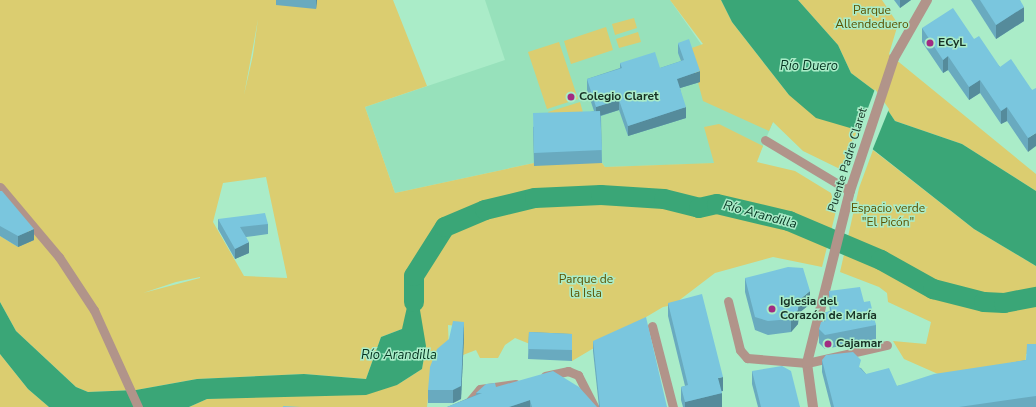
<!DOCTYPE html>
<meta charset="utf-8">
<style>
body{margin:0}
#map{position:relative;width:1036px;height:407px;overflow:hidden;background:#aaecc8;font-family:"Nunito Sans",sans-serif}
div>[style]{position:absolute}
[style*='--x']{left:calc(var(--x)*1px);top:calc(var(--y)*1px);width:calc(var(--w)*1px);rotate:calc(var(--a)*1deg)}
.built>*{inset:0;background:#97e1bb}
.green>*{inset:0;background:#dbcd70}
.water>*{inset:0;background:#3aa677}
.pier>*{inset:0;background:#aaecc8}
.river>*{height:20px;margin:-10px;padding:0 10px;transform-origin:10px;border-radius:10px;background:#3aa677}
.minor>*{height:9px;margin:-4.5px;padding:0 4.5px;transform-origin:4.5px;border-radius:4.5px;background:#b1948a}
.tertiary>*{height:10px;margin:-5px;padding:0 5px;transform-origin:5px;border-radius:5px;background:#b1948a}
.wall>*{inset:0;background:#69aabf}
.shaded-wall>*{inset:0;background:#558b9b}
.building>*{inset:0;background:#7ac6de}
.dots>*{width:11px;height:11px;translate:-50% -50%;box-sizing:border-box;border:2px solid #aaecc8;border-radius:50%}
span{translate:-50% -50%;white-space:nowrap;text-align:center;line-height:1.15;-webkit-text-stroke:3px #aaecc8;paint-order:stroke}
.park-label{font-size:12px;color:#5c5200}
.poi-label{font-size:12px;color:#163124;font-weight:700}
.left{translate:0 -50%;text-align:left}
.street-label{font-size:12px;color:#163124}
.water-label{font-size:13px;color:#053421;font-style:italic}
</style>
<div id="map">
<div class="built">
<div style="clip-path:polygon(485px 0,670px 0,720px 71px,773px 122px,756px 162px,605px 167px,602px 163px,534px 163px,395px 193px,365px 107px,505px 60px)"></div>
</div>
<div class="green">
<div style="clip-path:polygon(evenodd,0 0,393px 0,427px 86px,365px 107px,395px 193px,534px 163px,602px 163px,605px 167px,714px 163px,704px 127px,719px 124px,763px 146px,757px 162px,795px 171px,831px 193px,836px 211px,822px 267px,773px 257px,715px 273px,673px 305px,663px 307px,572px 361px,515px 338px,505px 345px,498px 358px,480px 358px,476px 350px,463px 355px,464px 327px,448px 325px,449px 354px,430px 380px,427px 407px,189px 407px,207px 399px,397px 385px,422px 369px,426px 346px,402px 329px,381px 337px,366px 379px,304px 374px,197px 379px,136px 390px,88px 392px,76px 387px,16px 331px,0 302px,0 236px,18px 247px,0 202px,0 0,258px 19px,253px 55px,244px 95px,253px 47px,258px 19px,0 0,266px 177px,287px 277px,287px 278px,244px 276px,213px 222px,223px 183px,266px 177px,0 0,200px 277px,200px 278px,143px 293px,176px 282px,200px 277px)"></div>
<div style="clip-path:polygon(670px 0,721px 0,732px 22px,789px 95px,857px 130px,844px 171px,803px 151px,773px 122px,769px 131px,703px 101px,689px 49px,703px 44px)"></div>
<div style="clip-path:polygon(798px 0,882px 0,898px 24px,889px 54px,1036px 174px,1036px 191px,962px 144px,895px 121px,875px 91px,851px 73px,838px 45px)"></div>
<div style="clip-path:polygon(634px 18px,637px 28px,615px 35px,612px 24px)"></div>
<div style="clip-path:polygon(606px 27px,613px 50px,571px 64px,564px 41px)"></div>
<div style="clip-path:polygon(638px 32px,641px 42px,619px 48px,616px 39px)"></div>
<div style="clip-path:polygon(559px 42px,578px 99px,547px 109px,528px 52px)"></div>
<div style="clip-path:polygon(580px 102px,584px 116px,552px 126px,548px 112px)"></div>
<div style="clip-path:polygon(873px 150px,974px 229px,1036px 266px,1036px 293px,1031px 301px,1036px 300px,1036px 354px,1026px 354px,1025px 371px,937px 387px,938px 374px,904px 359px,893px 341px,926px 344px,931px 322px,888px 302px,887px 293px,879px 287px,840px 272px,859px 188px)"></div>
<div style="clip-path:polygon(0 354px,28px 389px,49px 407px,0 407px)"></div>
</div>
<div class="water">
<div style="clip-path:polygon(721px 0,798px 0,838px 45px,851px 73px,875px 91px,895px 121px,962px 144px,1036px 191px,1036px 266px,974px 229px,866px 144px,857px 130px,816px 118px,789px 95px,732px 22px)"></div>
<div style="clip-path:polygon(420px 266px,419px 304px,426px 346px,422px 369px,397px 385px,366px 395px,207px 399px,189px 407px,49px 407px,28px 389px,0 354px,0 302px,16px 331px,76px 387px,88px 392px,136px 390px,197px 379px,304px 374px,366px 379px,381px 337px,402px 329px,414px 276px)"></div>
</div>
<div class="pier">
<div style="clip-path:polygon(875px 89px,889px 109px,872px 151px,858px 135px)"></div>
</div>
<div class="river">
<div style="--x:414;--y:302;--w:26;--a:-90"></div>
<div style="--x:414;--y:276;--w:58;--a:-57.7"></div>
<div style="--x:445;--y:227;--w:43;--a:-23"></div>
<div style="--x:485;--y:210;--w:51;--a:-13.5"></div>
<div style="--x:535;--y:198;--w:66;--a:-2.6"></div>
<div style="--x:601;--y:195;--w:63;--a:3.6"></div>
<div style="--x:664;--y:199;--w:36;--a:14"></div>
<div style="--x:699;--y:208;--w:18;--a:-13"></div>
<div style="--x:717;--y:204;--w:74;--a:13.3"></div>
<div style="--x:789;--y:221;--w:100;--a:23"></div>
<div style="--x:881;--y:260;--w:60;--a:29.1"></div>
<div style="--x:933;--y:289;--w:53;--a:14.3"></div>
<div style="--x:984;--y:302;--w:20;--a:3"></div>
<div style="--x:1004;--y:303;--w:33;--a:-11"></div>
</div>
<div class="minor">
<div style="--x:765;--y:140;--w:99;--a:31"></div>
<div style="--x:0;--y:187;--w:92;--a:49.9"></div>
<div style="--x:59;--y:257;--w:64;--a:56.6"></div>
<div style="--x:94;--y:310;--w:107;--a:65.6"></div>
<div style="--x:728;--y:301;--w:50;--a:76.2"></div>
<div style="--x:740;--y:350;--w:11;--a:49"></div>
<div style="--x:747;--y:358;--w:60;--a:4.8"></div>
<div style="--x:807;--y:363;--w:82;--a:-12.7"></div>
<div style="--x:652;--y:326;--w:84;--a:75.5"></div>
<div style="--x:545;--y:376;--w:24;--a:-12"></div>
<div style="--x:568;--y:371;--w:11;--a:22"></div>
<div style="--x:578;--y:375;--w:36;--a:63"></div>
<div style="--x:458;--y:407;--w:12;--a:-24"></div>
<div style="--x:469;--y:402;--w:17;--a:-50"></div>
<div style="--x:480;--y:389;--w:36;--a:-8"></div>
</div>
<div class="tertiary">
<div style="--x:813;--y:407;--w:44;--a:-97.8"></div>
<div style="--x:807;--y:363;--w:174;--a:-76"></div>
<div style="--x:849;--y:194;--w:143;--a:-71.7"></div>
<div style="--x:894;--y:58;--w:67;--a:-60.4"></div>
</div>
<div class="wall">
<div style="clip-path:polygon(276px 0,317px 0,316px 9px,276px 5px)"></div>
<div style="clip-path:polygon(894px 0,911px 0,900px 8px)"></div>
<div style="clip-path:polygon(971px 0,1020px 0,1024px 21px,996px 39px)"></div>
<div style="clip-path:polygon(922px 28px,974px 39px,1000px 67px,1032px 90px,1028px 152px,1007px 121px,1001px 124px,980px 93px,969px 100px,948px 70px,943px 73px,922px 42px)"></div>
<div style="clip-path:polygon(678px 43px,700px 82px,680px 88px,686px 118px,628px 136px,619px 110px,601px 116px,602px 163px,534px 166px,533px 127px,594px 111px,587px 90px,587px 79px,620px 68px,620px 63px,660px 68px,681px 61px,678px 53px)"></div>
<div style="clip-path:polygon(0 191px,34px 240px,18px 247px,0 236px)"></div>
<div style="clip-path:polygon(218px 219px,268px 224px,268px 234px,246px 237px,249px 253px,235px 259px,218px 229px)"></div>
<div style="clip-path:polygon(745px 278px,810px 304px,799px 313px,798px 324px,791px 332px,768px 335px,755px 330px,745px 292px)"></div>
<div style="clip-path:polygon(829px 291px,864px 302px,876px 325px,876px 339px,825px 349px,819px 343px,819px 329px,824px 322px,824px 313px,830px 311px,829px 304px)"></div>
<div style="clip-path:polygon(668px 303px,723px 391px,721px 391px,722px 407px,683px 407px,681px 400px,681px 387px,685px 386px,668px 316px)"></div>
<div style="clip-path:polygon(529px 332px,572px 334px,572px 361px,528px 359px)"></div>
<div style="clip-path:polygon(464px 336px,461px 399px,453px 403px,428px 403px,428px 390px)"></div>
<div style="clip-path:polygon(593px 341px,667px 407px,599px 407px,593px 351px)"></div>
<div style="clip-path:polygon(1036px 344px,1036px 407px,831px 407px,822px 372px,822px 360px,861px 368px,866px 374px,897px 386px,1026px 360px)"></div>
<div style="clip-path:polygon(752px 371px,800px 407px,758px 407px,752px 384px)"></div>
<div style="clip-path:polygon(496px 387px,597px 407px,447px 407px,476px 395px,476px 393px)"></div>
</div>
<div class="shaded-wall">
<div style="clip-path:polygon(316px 0,317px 0,316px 9px)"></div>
<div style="clip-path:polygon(900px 0,911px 0,900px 8px)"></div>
<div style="clip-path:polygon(1024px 7px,1024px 21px,996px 39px,996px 25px)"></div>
<div style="clip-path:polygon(948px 56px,948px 70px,943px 73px,943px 60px)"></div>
<div style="clip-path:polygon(700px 71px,700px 82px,677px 89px,677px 79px)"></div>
<div style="clip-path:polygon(980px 80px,980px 93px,969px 100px,969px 87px)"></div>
<div style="clip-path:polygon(619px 100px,619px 110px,596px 117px,596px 107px)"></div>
<div style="clip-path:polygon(686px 107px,686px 118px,628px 136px,628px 126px)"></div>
<div style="clip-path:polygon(1007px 107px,1007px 121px,1001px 124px,1001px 111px)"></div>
<div style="clip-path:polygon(1036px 133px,1036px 146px,1028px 152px,1028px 138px)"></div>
<div style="clip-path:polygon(34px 229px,34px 240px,18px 247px,18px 236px)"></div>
<div style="clip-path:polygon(249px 242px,249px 253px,235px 259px,235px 249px)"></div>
<div style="clip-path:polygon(810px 291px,810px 304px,799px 313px,798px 324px,791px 332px,791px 319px,799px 300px)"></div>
<div style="clip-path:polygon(464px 322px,464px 336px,461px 399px,453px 403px,453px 390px)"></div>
<div style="clip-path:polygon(723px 377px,723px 391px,718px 392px,718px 378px)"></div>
<div style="clip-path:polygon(722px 393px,722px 407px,685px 407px,685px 402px)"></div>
<div style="clip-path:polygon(530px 400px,530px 407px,509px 407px)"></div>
</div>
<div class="building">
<div style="clip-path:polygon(980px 0,1020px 0,1024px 7px,996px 25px)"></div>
<div style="clip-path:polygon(953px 8px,974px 39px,979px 36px,1000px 67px,1011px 59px,1032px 90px,1036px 88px,1036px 133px,1028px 138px,1007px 107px,1001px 111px,980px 80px,969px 87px,948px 56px,943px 60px,922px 28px)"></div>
<div style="clip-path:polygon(689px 39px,700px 71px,677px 79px,686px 107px,628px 126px,619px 100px,596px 107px,587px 79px,622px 68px,620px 63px,655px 52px,660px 68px,684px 60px,678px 43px)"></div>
<div style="clip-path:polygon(600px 111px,602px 150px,534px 153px,533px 113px)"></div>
<div style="clip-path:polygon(0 191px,2px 191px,34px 229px,18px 236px,0 226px)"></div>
<div style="clip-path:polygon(265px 213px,268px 224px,240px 227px,249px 242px,235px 249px,218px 219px)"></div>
<div style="clip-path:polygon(788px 267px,803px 268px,810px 291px,799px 300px,798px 310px,791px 319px,768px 321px,755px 317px,745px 278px)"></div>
<div style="clip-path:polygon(860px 287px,864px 302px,870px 301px,876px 325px,825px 335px,819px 329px,821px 322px,826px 321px,824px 313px,831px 311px,829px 291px)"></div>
<div style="clip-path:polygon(702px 294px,723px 377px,718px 378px,722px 393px,685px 402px,681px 387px,688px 385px,668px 303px)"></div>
<div style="clip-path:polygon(646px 317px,667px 407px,600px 407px,593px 341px)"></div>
<div style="clip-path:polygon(453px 321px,464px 322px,461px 386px,453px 390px,428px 390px,430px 367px,437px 349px,449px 339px)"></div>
<div style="clip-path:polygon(529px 332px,572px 334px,572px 350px,528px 349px)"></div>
<div style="clip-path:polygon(1027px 344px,1036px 344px,1036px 396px,959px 407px,834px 407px,822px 360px,826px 355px,853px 352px,861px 360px,859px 367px,866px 374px,889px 368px,897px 386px,934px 374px,1026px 360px)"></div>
<div style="clip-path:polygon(782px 366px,791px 371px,800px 407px,761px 407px,752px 371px)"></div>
<div style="clip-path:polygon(553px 371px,579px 387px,597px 407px,532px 407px,530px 400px,509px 407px,447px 407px,482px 393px,476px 393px,486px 384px,495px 383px,496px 387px)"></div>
<div style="clip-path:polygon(283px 406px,301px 407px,283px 407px)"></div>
</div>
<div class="dots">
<div style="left:930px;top:43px;background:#a22b82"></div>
<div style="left:571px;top:97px;background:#a22b82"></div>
<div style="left:772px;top:309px;background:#a22b82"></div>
<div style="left:828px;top:344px;background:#a22b82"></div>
</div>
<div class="park-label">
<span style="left:872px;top:18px">Parque<br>Allendeduero</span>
<span style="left:888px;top:216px">Espacio verde<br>"El Picón"</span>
<span style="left:586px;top:287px">Parque de<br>la Isla</span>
</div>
<div class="poi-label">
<span class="left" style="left:938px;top:43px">ECyL</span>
<span class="left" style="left:579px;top:97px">Colegio Claret</span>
<span class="left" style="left:780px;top:309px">Iglesia del<br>Corazón de María</span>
<span class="left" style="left:836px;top:344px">Cajamar</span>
</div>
<div class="street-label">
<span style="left:848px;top:160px;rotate:-73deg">Puente Padre Claret</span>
</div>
<div class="water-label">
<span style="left:809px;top:66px">Río Duero</span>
<span style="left:760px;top:215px;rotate:15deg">Río Arandilla</span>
<span style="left:399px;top:355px">Río Arandilla</span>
</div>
</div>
